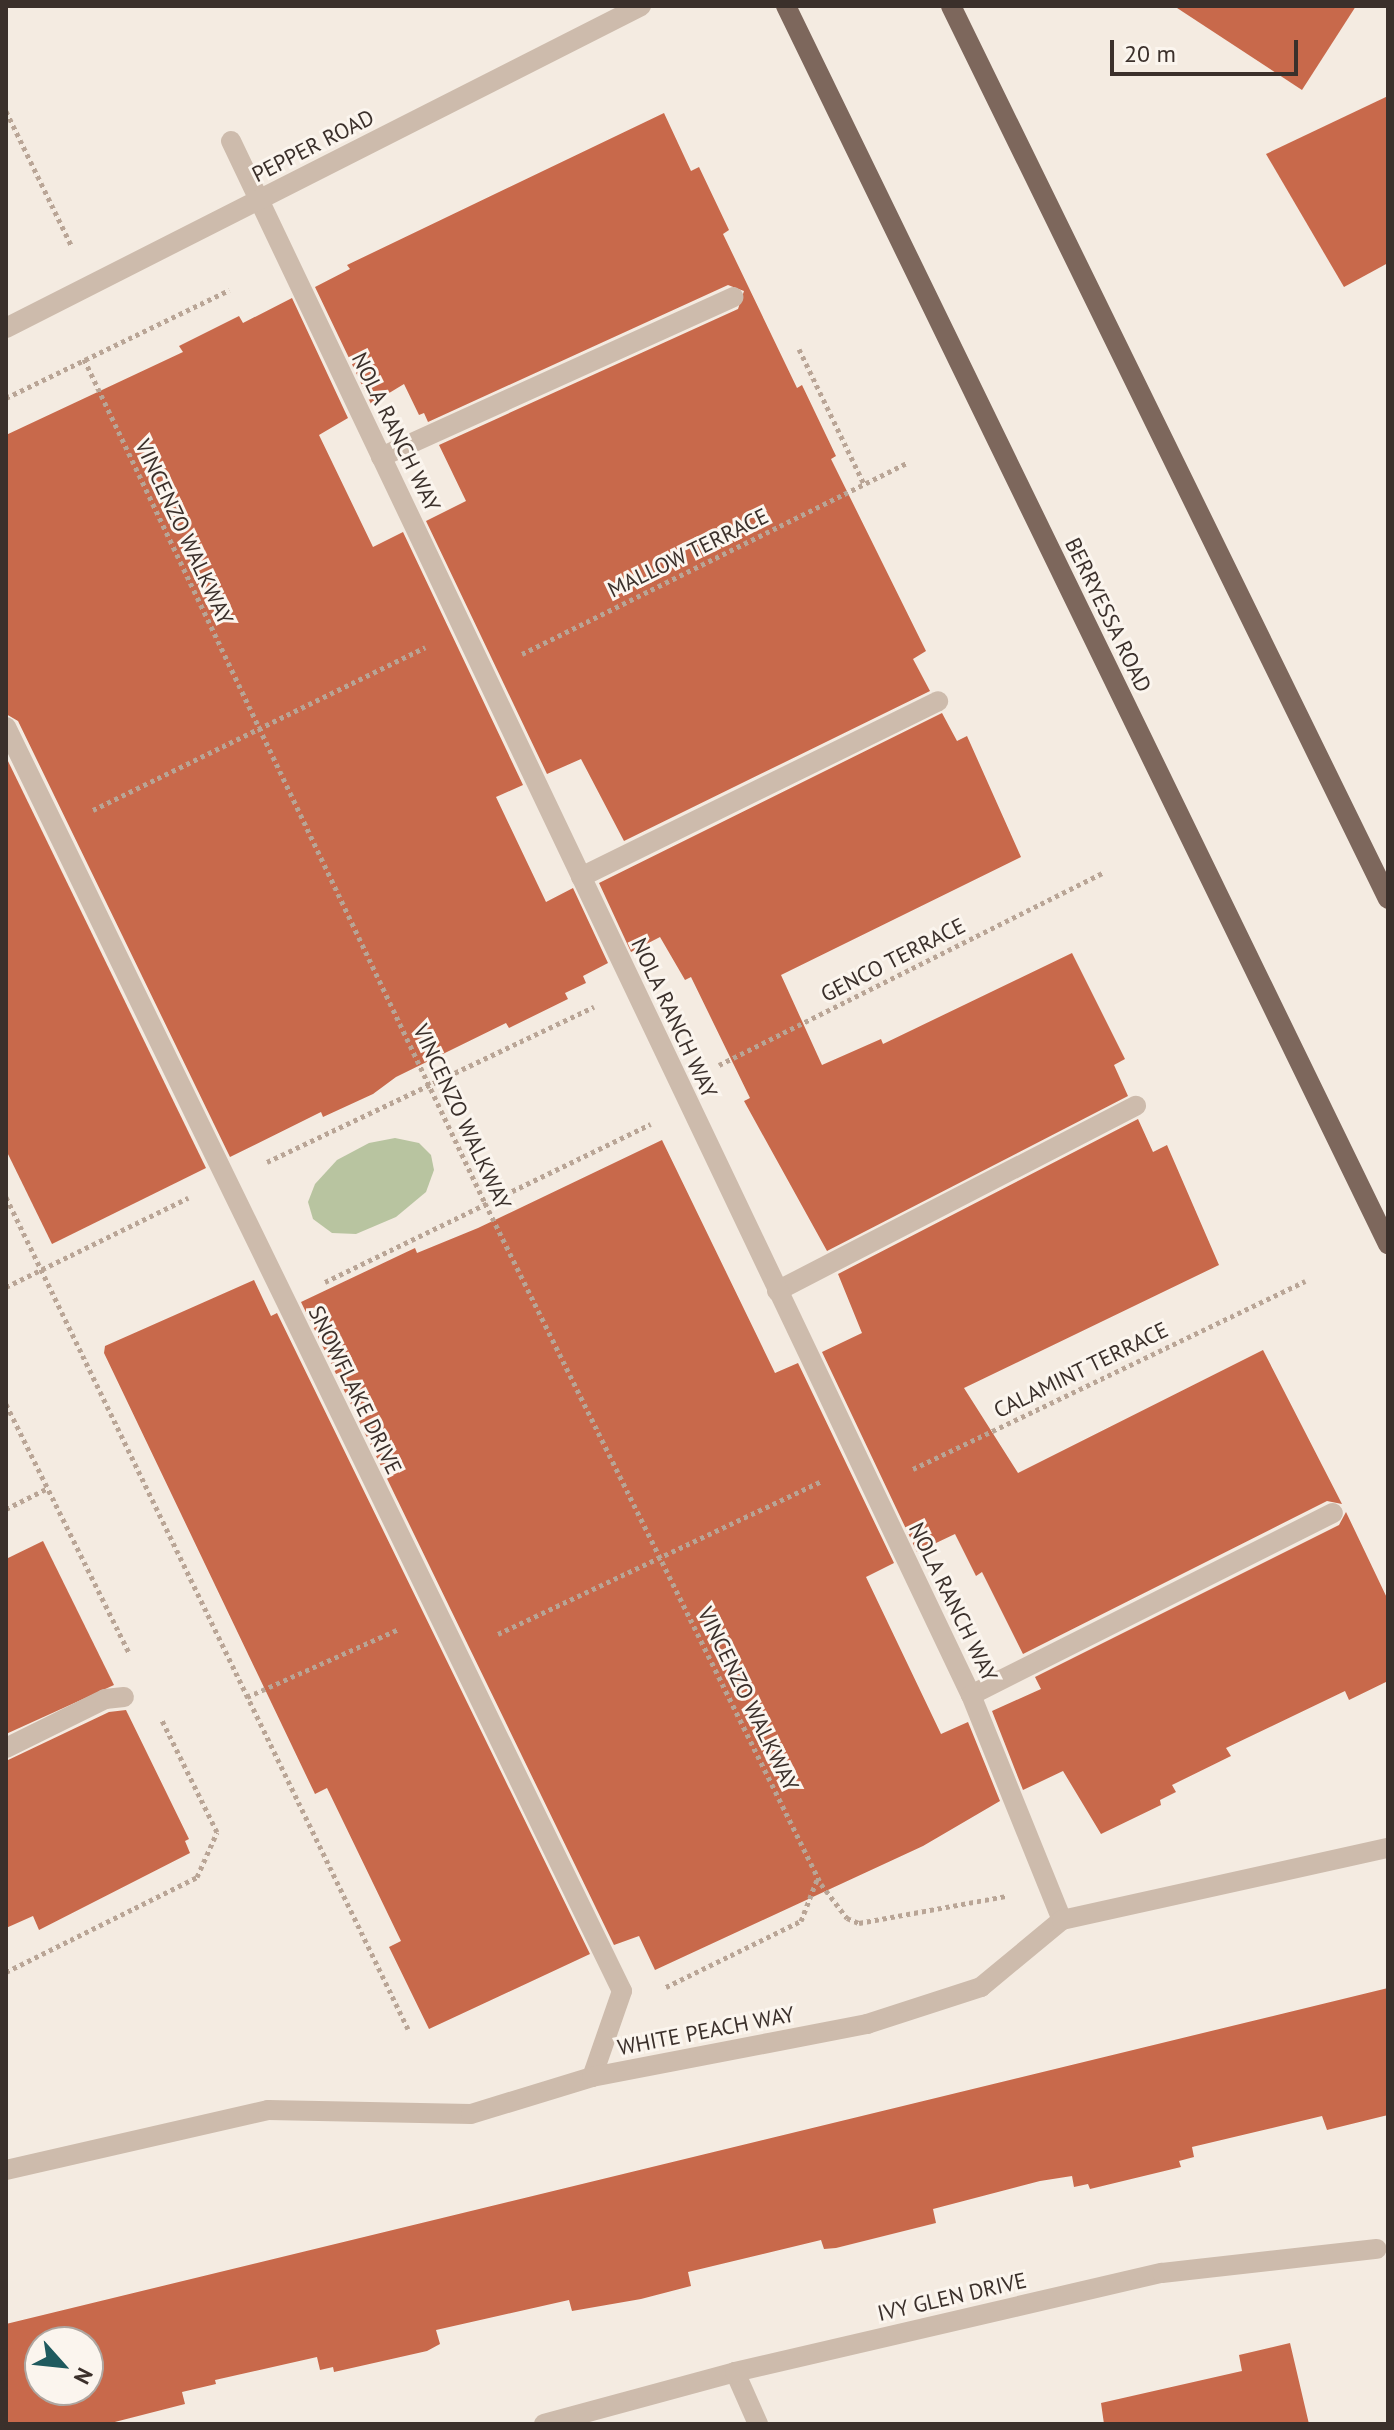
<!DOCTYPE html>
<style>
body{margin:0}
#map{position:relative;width:1394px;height:2430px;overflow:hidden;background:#f4ebe1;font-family:"PT Sans",sans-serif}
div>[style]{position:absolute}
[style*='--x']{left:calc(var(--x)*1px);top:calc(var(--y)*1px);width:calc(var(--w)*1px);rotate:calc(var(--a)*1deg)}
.green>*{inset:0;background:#b8c4a0}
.building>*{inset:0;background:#c8694b}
.path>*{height:5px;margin-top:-2.5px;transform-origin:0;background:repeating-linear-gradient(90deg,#b9a596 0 4px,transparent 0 8px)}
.service>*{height:20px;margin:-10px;padding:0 10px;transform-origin:10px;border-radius:10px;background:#cdbbac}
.minor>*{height:20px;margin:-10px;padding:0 10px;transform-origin:10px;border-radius:10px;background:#cdbbac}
.primary>*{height:20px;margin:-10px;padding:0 10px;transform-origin:10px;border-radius:10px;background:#7d675c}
span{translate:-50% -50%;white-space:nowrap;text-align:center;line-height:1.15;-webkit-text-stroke:6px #fbf5ee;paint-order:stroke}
.street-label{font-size:22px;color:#3b302b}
.frame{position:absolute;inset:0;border:8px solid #3b302b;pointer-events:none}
.north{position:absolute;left:24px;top:2326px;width:80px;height:80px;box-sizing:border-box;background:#fbf5ee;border:2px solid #aea6a0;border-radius:50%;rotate:117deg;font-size:22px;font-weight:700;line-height:32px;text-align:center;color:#3b302b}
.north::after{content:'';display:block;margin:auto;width:28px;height:36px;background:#1f5a5e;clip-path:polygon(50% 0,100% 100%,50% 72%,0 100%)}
.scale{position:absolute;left:1110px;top:40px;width:188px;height:36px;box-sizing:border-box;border:4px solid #3b302b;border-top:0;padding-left:10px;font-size:24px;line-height:28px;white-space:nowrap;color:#3b302b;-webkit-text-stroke:6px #fbf5ee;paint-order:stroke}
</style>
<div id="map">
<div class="green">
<div style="clip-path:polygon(395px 1138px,419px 1143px,431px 1155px,434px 1170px,426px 1192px,396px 1217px,356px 1234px,332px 1233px,313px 1219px,308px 1202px,315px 1184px,337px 1160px,369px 1143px)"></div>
</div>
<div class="building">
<div style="clip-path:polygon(1174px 6px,1356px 6px,1302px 90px)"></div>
<div style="clip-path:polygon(1388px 96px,1388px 263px,1344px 287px,1266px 154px)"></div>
<div style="clip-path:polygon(664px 113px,691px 171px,699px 167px,729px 230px,723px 234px,797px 388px,802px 385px,836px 456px,831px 459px,926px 651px,913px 659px,930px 691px,624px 841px,581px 759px,547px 774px,426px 521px,466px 501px,439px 445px,738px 309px,744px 291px,728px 285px,428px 422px,424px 413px,419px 415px,404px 384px,371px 404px,315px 287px,350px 269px,347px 265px)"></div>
<div style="clip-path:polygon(292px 298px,348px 418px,319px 435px,373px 547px,403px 532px,523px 785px,496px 797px,546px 902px,573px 888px,608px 963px,583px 976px,586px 983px,565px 993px,568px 999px,509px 1028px,506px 1023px,396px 1077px,373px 1094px,323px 1117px,321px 1112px,230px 1157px,18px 721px,6px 714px,6px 435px,183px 352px,179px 346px,239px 316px,243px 323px)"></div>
<div style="clip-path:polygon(942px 713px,957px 741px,967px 736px,1021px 857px,781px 975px,822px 1065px,881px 1039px,883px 1044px,1072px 953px,1125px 1059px,1114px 1065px,1128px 1096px,827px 1251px,744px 1101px,750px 1098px,691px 977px,685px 980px,660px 937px,631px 952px,599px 883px)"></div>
<div style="clip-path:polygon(6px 757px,206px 1168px,52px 1244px,6px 1150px)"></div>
<div style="clip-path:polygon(1138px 1119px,1153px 1152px,1167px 1145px,1219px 1265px,964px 1388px,1018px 1473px,1263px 1350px,1342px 1504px,1327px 1501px,1023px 1654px,982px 1572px,976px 1576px,955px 1534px,917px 1552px,822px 1352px,862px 1333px,838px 1274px)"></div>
<div style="clip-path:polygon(662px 1140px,775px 1373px,798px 1363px,894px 1563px,866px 1577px,941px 1734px,968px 1722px,1000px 1801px,923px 1846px,655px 1970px,639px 1936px,614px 1945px,301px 1302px,415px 1248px,417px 1253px,478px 1228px)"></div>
<div style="clip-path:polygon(254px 1280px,271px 1316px,277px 1313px,590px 1954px,429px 2029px,389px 1947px,401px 1941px,327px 1788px,315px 1794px,104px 1353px,105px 1346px)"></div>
<div style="clip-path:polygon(1346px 1512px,1388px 1600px,1388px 1681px,1349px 1700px,1345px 1691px,1226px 1748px,1231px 1756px,1172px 1785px,1176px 1792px,1160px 1800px,1161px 1805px,1101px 1834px,1063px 1771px,1023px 1790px,992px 1711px,1041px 1689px,1035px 1677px,1339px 1525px)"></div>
<div style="clip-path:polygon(43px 1541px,114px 1685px,6px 1734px,6px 1559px)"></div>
<div style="clip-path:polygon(126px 1710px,189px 1839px,185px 1841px,190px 1853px,39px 1930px,33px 1916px,6px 1928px,6px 1761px,109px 1712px)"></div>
<div style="clip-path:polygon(evenodd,1388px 1988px,1388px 2115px,1327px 2130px,1322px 2116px,1192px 2147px,1194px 2157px,1179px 2161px,1181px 2167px,1090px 2189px,1088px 2184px,1074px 2187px,1072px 2176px,1040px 2181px,933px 2209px,936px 2223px,836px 2248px,824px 2249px,821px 2240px,688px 2272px,691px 2286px,641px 2299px,572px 2311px,569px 2300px,436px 2330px,440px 2344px,427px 2351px,334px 2372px,333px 2367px,320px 2370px,317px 2357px,215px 2380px,216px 2384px,182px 2392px,185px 2404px,107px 2424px,6px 2424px,6px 2324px,1388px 1988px,40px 2342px,88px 2342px,88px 2390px,40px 2390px,40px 2342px)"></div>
<div style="clip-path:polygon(1290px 2343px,1309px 2424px,1104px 2424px,1101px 2403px,1242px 2371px,1239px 2355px)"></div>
</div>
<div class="path">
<div style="--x:6;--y:111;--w:151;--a:64.1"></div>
<div style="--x:799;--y:349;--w:150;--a:64.3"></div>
<div style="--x:84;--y:359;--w:934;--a:64.59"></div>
<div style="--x:485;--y:1203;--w:759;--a:63.74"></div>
<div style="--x:821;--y:1884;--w:43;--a:52.6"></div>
<div style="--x:847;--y:1918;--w:13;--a:23"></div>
<div style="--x:859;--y:1923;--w:149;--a:-10.4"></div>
<div style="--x:6;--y:398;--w:248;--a:-25.8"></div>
<div style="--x:522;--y:654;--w:429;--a:-26.4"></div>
<div style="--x:93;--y:810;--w:370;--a:-26.1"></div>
<div style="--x:719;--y:1065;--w:431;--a:-26.6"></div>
<div style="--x:267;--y:1162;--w:362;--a:-25.4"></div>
<div style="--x:6;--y:1197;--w:924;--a:64.21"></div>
<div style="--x:325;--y:1282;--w:362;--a:-25.9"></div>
<div style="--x:6;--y:1287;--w:203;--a:-26.1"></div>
<div style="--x:6;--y:1404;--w:278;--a:63.7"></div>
<div style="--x:913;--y:1469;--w:435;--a:-25.6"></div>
<div style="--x:6;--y:1509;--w:47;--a:-26.6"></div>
<div style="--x:498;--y:1634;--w:357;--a:-25.3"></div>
<div style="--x:247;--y:1697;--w:167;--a:-24.1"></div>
<div style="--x:6;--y:1972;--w:213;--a:-26.4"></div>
<div style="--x:197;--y:1877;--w:49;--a:-66"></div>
<div style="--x:217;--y:1832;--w:125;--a:-116.2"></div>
<div style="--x:666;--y:1987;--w:150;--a:-26.1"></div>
<div style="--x:801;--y:1921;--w:47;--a:-68.9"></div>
</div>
<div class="service">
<div style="--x:381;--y:457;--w:387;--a:-24.4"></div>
<div style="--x:6;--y:727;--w:1406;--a:64.02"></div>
<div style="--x:622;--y:1991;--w:91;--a:109.2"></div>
<div style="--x:581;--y:877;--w:398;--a:-26.2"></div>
<div style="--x:777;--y:1291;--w:404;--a:-27.3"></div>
<div style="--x:971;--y:1695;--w:405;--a:-26.7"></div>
<div style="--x:6;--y:1748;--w:110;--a:-26.3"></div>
<div style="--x:105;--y:1699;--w:19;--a:-6"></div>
</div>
<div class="minor">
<div style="--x:231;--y:141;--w:1721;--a:64.54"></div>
<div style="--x:971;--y:1695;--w:243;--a:68"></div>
<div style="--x:6;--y:328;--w:712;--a:-26.89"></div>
<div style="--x:6;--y:2170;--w:269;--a:-12.9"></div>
<div style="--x:268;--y:2110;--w:203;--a:1.1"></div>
<div style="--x:471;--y:2114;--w:127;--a:-17"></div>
<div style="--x:592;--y:2077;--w:280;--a:-10.9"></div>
<div style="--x:867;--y:2024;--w:120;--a:-18"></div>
<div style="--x:981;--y:1987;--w:105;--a:-39.6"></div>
<div style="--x:1062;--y:1920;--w:334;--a:-12.5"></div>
<div style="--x:735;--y:2372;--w:57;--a:66.1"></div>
<div style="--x:544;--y:2424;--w:198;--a:-15.2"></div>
<div style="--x:735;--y:2372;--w:438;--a:-13.1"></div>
<div style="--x:1162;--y:2273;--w:216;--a:-6.4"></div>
</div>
<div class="primary">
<div style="--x:786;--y:6;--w:1377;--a:64.07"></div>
<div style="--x:951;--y:6;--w:994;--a:63.92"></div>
</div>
<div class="street-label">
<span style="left:313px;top:146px;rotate:-27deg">PEPPER ROAD</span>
<span style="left:396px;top:432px;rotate:64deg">NOLA RANCH WAY</span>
<span style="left:184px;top:532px;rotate:65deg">VINCENZO WALKWAY</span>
<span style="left:688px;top:553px;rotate:-26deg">MALLOW TERRACE</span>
<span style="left:1108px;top:615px;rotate:64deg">BERRYESSA ROAD</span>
<span style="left:893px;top:960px;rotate:-27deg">GENCO TERRACE</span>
<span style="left:674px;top:1018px;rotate:65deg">NOLA RANCH WAY</span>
<span style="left:462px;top:1117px;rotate:65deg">VINCENZO WALKWAY</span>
<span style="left:1081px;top:1370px;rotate:-26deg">CALAMINT TERRACE</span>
<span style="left:355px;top:1390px;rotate:64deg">SNOWFLAKE DRIVE</span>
<span style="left:953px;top:1602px;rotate:64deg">NOLA RANCH WAY</span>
<span style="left:748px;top:1699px;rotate:64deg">VINCENZO WALKWAY</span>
<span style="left:706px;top:2031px;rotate:-11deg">WHITE PEACH WAY</span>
<span style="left:952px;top:2297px;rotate:-13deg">IVY GLEN DRIVE</span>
</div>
<div class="frame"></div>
<div class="north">N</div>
<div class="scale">20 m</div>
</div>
